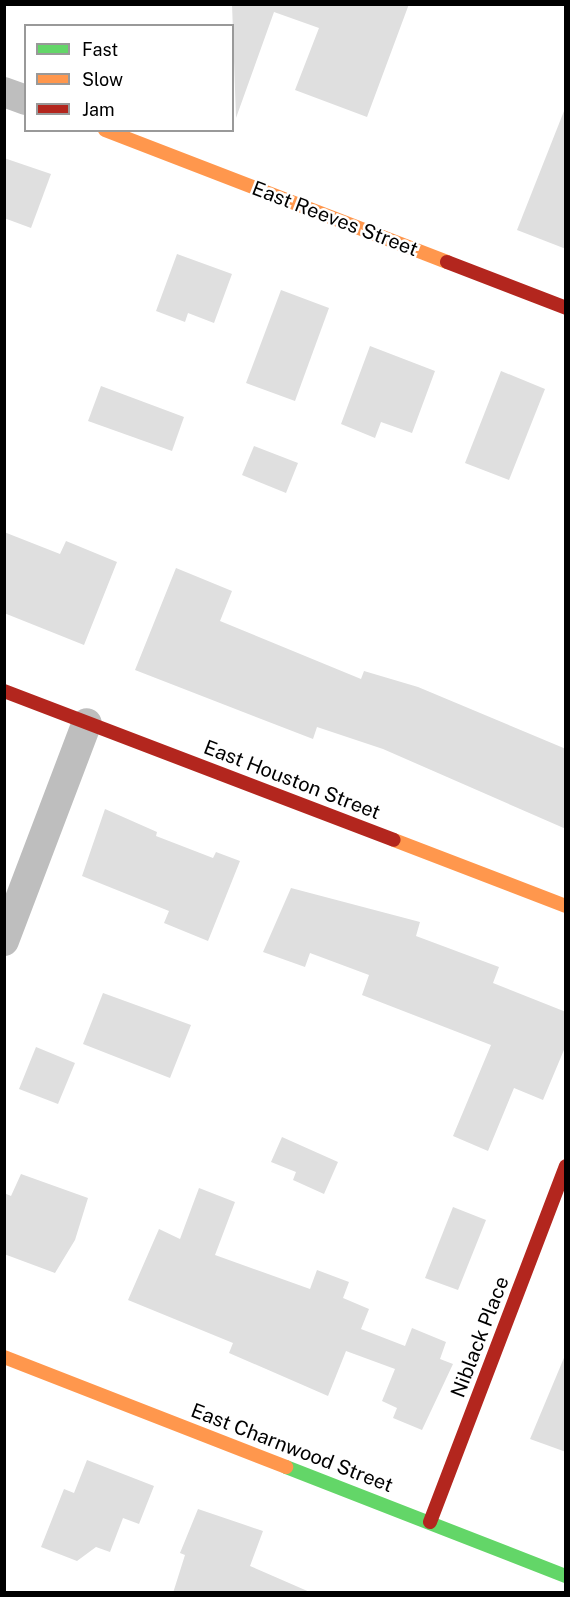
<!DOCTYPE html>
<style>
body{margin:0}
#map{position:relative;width:570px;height:1597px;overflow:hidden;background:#fff;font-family:"Public Sans",sans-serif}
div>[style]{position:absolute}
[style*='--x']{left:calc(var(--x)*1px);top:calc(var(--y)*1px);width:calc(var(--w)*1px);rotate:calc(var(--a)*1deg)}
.building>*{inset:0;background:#dfdfdf}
.street>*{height:30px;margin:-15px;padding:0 15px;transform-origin:15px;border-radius:15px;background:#bebebe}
.fast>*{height:14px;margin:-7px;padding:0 7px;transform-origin:7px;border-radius:7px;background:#63d668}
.slow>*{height:14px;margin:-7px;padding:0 7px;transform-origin:7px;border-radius:7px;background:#ff974d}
.jam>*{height:14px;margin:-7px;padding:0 7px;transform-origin:7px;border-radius:7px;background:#b3261e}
span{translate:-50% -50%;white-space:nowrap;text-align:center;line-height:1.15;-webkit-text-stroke:5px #fff;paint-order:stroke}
.street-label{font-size:20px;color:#000}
.frame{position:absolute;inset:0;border:6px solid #000;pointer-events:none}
.legend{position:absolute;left:24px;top:24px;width:210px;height:108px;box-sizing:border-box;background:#fff;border:2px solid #999;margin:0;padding:8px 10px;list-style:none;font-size:18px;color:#000}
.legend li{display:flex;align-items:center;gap:12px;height:30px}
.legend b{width:30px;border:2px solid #999}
</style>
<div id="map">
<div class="building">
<div style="clip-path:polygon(232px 4px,409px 4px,367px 117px,295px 90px,319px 28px,274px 12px,236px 118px)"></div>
<div style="clip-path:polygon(564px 111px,566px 111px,566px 249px,517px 230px)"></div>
<div style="clip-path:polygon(4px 158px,51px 174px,31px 228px,4px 218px)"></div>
<div style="clip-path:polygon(177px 254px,232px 274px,214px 323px,188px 313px,185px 322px,156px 311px)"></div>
<div style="clip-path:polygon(281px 290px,329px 308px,295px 401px,246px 383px)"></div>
<div style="clip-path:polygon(370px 346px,435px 371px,412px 433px,381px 422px,375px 438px,341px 424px)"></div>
<div style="clip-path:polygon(501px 371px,545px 389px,509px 480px,465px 463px)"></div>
<div style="clip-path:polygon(101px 386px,184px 417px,172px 451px,88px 421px)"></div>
<div style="clip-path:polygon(254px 446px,298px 463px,286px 493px,242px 475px)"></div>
<div style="clip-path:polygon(4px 532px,60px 554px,66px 541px,117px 562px,84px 645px,4px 613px)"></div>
<div style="clip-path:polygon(176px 568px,232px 591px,220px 621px,361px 679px,364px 671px,418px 687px,566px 749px,566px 829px,383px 749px,317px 727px,313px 739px,135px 670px)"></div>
<div style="clip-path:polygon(105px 809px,157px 832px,156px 836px,213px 858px,216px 852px,240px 861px,208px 941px,164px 923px,169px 911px,82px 876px)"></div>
<div style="clip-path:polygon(291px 888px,420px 922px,416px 936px,499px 967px,493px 983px,566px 1012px,566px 1045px,543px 1100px,514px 1088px,488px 1151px,453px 1136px,491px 1045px,362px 995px,369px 975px,310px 953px,305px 967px,263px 952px)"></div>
<div style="clip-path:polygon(103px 993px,191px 1025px,170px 1078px,83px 1044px)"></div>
<div style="clip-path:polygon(36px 1047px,75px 1063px,58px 1104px,19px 1089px)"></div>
<div style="clip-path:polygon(282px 1137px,338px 1162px,324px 1194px,293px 1180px,296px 1172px,271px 1162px)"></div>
<div style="clip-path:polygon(21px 1174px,88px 1198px,75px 1240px,55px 1273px,4px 1254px,4px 1193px,11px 1196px)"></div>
<div style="clip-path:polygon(199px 1188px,235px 1202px,215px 1255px,310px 1289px,317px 1270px,349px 1282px,343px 1298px,369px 1309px,361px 1329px,405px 1346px,412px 1328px,446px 1342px,440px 1359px,453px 1364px,422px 1430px,393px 1418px,397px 1408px,382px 1401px,395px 1369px,346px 1351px,328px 1396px,229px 1353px,233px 1343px,128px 1300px,159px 1229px,180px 1239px)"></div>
<div style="clip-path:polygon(453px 1207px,486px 1220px,458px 1290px,425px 1278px)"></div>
<div style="clip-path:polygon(566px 1353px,566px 1452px,530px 1439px)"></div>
<div style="clip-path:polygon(87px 1460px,154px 1486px,139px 1524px,123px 1518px,110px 1552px,96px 1547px,77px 1561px,41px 1547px,64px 1489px,74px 1493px)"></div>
<div style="clip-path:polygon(198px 1509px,263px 1531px,250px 1566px,312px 1593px,173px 1593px,185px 1555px,180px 1553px)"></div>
</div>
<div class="street">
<div style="--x:4;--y:92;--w:23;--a:20"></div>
<div style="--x:4;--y:941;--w:233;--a:-69.2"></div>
</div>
<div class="fast">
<div style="--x:286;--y:1467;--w:300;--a:21.3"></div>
</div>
<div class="slow">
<div style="--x:105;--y:130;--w:367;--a:21.1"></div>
<div style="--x:394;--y:840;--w:184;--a:21"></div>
<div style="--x:4;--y:1357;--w:303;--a:21.3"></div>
</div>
<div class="jam">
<div style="--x:447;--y:262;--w:128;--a:21.1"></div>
<div style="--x:4;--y:691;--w:417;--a:20.9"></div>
<div style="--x:430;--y:1522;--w:381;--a:-69.1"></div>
</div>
<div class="street-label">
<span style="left:335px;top:219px;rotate:21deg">East Reeves Street</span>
<span style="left:292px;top:780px;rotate:21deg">East Houston Street</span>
<span style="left:480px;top:1337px;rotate:-69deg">Niblack Place</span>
<span style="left:292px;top:1448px;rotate:21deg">East Charnwood Street</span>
</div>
<div class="frame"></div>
<ul class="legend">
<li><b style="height:8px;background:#63d668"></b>Fast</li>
<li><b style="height:8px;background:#ff974d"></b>Slow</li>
<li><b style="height:8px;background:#b3261e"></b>Jam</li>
</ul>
</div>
